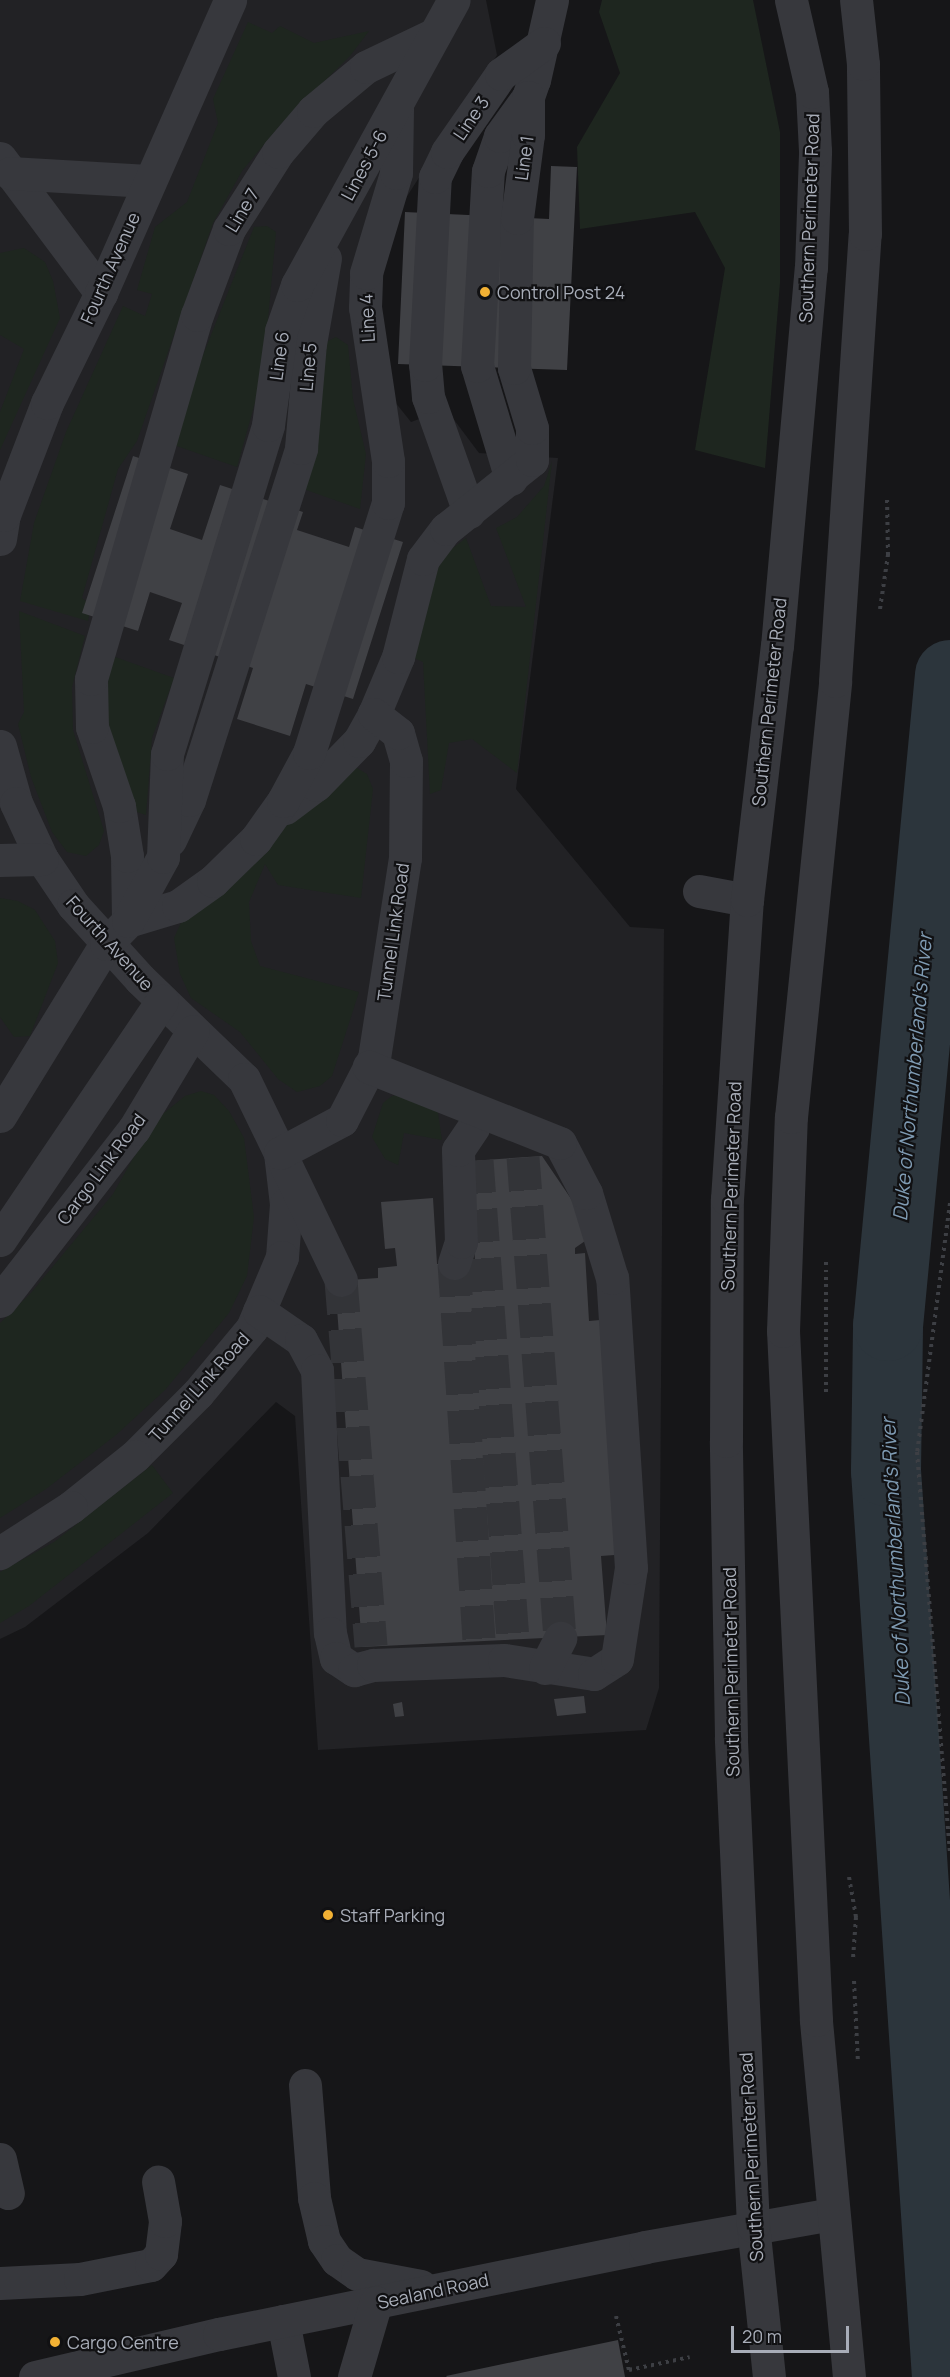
<!DOCTYPE html>
<style>
body{margin:0}
#map{position:relative;width:950px;height:2377px;overflow:hidden;background:#161618;font-family:Manrope,sans-serif}
div>[style]{position:absolute}
[style*='--x']{left:calc(var(--x)*1px);top:calc(var(--y)*1px);width:calc(var(--w)*1px);rotate:calc(var(--a)*1deg)}
.built>*{inset:0;background:#222225}
.green>*{inset:0;background:#1e261f}
.river>*{height:70px;margin:-35px;padding:0 35px;transform-origin:35px;border-radius:35px;background:#2c353c}
.building>*{inset:0;background:#404145}
.minor-tunnel>*{height:33px;margin-top:-16.5px;transform-origin:0;background:repeating-linear-gradient(90deg,#333438 0 33px,transparent 0 49px)}
.path>*{height:4px;margin-top:-2px;transform-origin:0;background:repeating-linear-gradient(90deg,#3d3f44 0 3px,transparent 0 7.5px)}
.minor>*{height:33px;margin:-16.5px;padding:0 16.5px;transform-origin:16.5px;border-radius:16.5px;background:#37383d}
.dots>*{width:16px;height:16px;translate:-50% -50%;box-sizing:border-box;border:3px solid #111113;border-radius:50%}
span{translate:-50% -50%;white-space:nowrap;text-align:center;line-height:1.15;-webkit-text-stroke:4.5px #111113;paint-order:stroke}
.street-label{font-size:18px;color:#a8adb8}
.poi-label{font-size:18px;color:#a8adb8}
.left{translate:0 -50%;text-align:left}
.water-label{font-size:20px;color:#7f9bb3;font-style:italic}
.scale{position:absolute;left:731px;top:2326px;width:118px;height:27px;box-sizing:border-box;border:3px solid #a8adb8;border-top:0;padding-left:8px;font-size:18px;line-height:21px;white-space:nowrap;color:#a8adb8;-webkit-text-stroke:4px #111113;paint-order:stroke}
</style>
<div id="map">
<div class="built">
<div style="clip-path:polygon(0 0,486px 0,497px 55px,392px 220px,372px 323px,383px 387px,411px 422px,446px 409px,479px 453px,558px 458px,516px 789px,630px 927px,664px 929px,659px 1688px,646px 1730px,318px 1750px,295px 1416px,276px 1402px,148px 1533px,25px 1627px,0 1639px)"></div>
</div>
<div class="green">
<div style="clip-path:polygon(602px 0,753px 0,780px 132px,780px 283px,765px 468px,695px 450px,725px 268px,695px 212px,580px 229px,577px 147px,620px 73px,599px 12px)"></div>
<div style="clip-path:polygon(248px 22px,272px 33px,280px 26px,314px 43px,369px 31px,350px 56px,281px 124px,242px 171px,213px 223px,137px 441px,118px 469px,82px 598px,91px 605px,88px 621px,20px 601px,34px 523px,66px 432px,123px 306px,145px 316px,152px 294px,137px 290px,155px 227px,187px 202px,218px 123px,213px 99px)"></div>
<div style="clip-path:polygon(267px 226px,276px 232px,263px 374px,237px 467px,168px 443px,254px 227px)"></div>
<div style="clip-path:polygon(24px 248px,45px 262px,53px 281px,60px 318px,0 450px,0 412px,24px 349px,0 335px,0 253px)"></div>
<div style="clip-path:polygon(336px 337px,348px 345px,353px 399px,366px 454px,360px 509px,295px 486px,324px 343px)"></div>
<div style="clip-path:polygon(552px 461px,517px 773px,472px 739px,449px 743px,441px 790px,430px 794px,423px 662px,409px 656px,432px 577px,449px 551px,466px 538px,491px 606px,526px 607px,496px 528px,517px 517px,544px 486px)"></div>
<div style="clip-path:polygon(19px 611px,85px 636px,72px 687px,73px 730px,104px 831px,99px 845px,86px 856px,67px 852px,52px 832px,31px 777px,18px 724px,24px 712px)"></div>
<div style="clip-path:polygon(101px 652px,174px 678px,152px 738px,146px 815px,137px 812px,102px 738px)"></div>
<div style="clip-path:polygon(347px 762px,367px 774px,373px 789px,361px 898px,278px 885px,265px 864px,249px 902px,251px 941px,260px 966px,359px 992px,332px 1076px,320px 1086px,297px 1092px,278px 1079px,240px 1032px,191px 998px,180px 974px,174px 938px,189px 905px)"></div>
<div style="clip-path:polygon(0 898px,18px 901px,35px 910px,55px 941px,58px 963px,30px 1036px,14px 1037px,0 1017px)"></div>
<div style="clip-path:polygon(201px 1091px,214px 1095px,229px 1111px,244px 1138px,254px 1217px,247px 1276px,229px 1313px,165px 1390px,116px 1435px,46px 1489px,0 1518px,0 1323px,30px 1294px,113px 1194px,154px 1121px,185px 1096px)"></div>
<div style="clip-path:polygon(408px 1093px,432px 1100px,438px 1113px,442px 1140px,404px 1133px,398px 1165px,385px 1159px,372px 1137px,383px 1103px,392px 1096px)"></div>
<div style="clip-path:polygon(152px 1465px,173px 1493px,29px 1606px,0 1623px,0 1572px,54px 1542px)"></div>
</div>
<div class="river">
<div style="--x:947;--y:2377;--w:908;--a:-93.85"></div>
<div style="--x:886;--y:1471;--w:145;--a:-89.2"></div>
<div style="--x:888;--y:1326;--w:654;--a:-84.56"></div>
</div>
<div class="building">
<div style="clip-path:polygon(551px 166px,577px 167px,567px 370px,398px 364px,405px 212px,549px 219px)"></div>
<div style="clip-path:polygon(133px 456px,188px 474px,170px 529px,202px 540px,220px 485px,303px 512px,297px 530px,349px 547px,355px 527px,403px 542px,353px 699px,306px 684px,290px 736px,237px 719px,253px 668px,169px 640px,182px 603px,150px 592px,138px 631px,82px 613px)"></div>
<div style="clip-path:polygon(542px 1156px,595px 1234px,575px 1248px,575px 1254px,585px 1253px,589px 1321px,611px 1319px,628px 1554px,601px 1556px,607px 1635px,362px 1647px,335px 1281px,378px 1278px,378px 1268px,397px 1266px,395px 1248px,385px 1249px,381px 1202px,433px 1198px,437px 1264px,475px 1261px,470px 1161px)"></div>
<div style="clip-path:polygon(584px 1696px,586px 1713px,557px 1716px,554px 1699px)"></div>
<div style="clip-path:polygon(402px 1702px,404px 1716px,395px 1717px,393px 1704px)"></div>
<div style="clip-path:polygon(618px 2340px,625px 2377px,447px 2377px,446px 2376px)"></div>
</div>
<div class="minor-tunnel">
<div style="--x:523;--y:1157;--w:482;--a:85.6"></div>
<div style="--x:477;--y:1160;--w:482;--a:85.7"></div>
<div style="--x:454;--y:1263;--w:381;--a:86.2"></div>
<div style="--x:341;--y:1280;--w:367;--a:85.3"></div>
</div>
<div class="path">
<div style="--x:880;--y:609;--w:55;--a:-81.6"></div>
<div style="--x:888;--y:555;--w:55;--a:-91"></div>
<div style="--x:950;--y:1203;--w:251;--a:97.5"></div>
<div style="--x:917;--y:1452;--w:403;--a:85.3"></div>
<div style="--x:826;--y:1262;--w:130;--a:90"></div>
<div style="--x:849;--y:1877;--w:41;--a:80.1"></div>
<div style="--x:856;--y:1917;--w:42;--a:94.1"></div>
<div style="--x:854;--y:1981;--w:82;--a:87.2"></div>
<div style="--x:616;--y:2316;--w:56;--a:76.5"></div>
<div style="--x:629;--y:2370;--w:62;--a:-12"></div>
</div>
<div class="minor">
<div style="--x:0;--y:158;--w:169;--a:53.2"></div>
<div style="--x:10;--y:173;--w:138;--a:3.3"></div>
<div style="--x:511;--y:479;--w:118;--a:-106.7"></div>
<div style="--x:477;--y:366;--w:195;--a:-86.8"></div>
<div style="--x:488;--y:171;--w:37;--a:-71"></div>
<div style="--x:500;--y:136;--w:48;--a:-54.3"></div>
<div style="--x:528;--y:97;--w:18;--a:-71"></div>
<div style="--x:534;--y:80;--w:82;--a:-77.3"></div>
<div style="--x:469;--y:512;--w:122;--a:-109.6"></div>
<div style="--x:428;--y:397;--w:32;--a:-95"></div>
<div style="--x:425;--y:365;--w:188;--a:-87"></div>
<div style="--x:435;--y:177;--w:28;--a:-64"></div>
<div style="--x:447;--y:152;--w:95;--a:-55.3"></div>
<div style="--x:501;--y:74;--w:53;--a:-35.8"></div>
<div style="--x:0;--y:539;--w:24;--a:-81"></div>
<div style="--x:4;--y:515;--w:120;--a:-69"></div>
<div style="--x:47;--y:403;--w:123;--a:-63.9"></div>
<div style="--x:101;--y:293;--w:320;--a:-66.2"></div>
<div style="--x:0;--y:746;--w:59;--a:74.3"></div>
<div style="--x:16;--y:803;--w:62;--a:65.1"></div>
<div style="--x:42;--y:859;--w:55;--a:56"></div>
<div style="--x:73;--y:905;--w:100;--a:47.8"></div>
<div style="--x:140;--y:979;--w:144;--a:43.9"></div>
<div style="--x:244;--y:1079;--w:82;--a:64.1"></div>
<div style="--x:280;--y:1153;--w:51;--a:83.3"></div>
<div style="--x:286;--y:1204;--w:53;--a:94.3"></div>
<div style="--x:282;--y:1257;--w:77;--a:112.9"></div>
<div style="--x:252;--y:1328;--w:85;--a:129.7"></div>
<div style="--x:198;--y:1393;--w:89;--a:135"></div>
<div style="--x:135;--y:1456;--w:82;--a:141.4"></div>
<div style="--x:71;--y:1507;--w:85;--a:147.1"></div>
<div style="--x:285;--y:808;--w:39;--a:-37"></div>
<div style="--x:316;--y:785;--w:62;--a:-45.7"></div>
<div style="--x:359;--y:741;--w:31;--a:-61"></div>
<div style="--x:374;--y:714;--w:62;--a:-67.2"></div>
<div style="--x:398;--y:657;--w:101;--a:-75.7"></div>
<div style="--x:423;--y:559;--w:38;--a:-53"></div>
<div style="--x:446;--y:529;--w:110;--a:-38.7"></div>
<div style="--x:532;--y:460;--w:32;--a:-90"></div>
<div style="--x:532;--y:428;--w:63;--a:-106.7"></div>
<div style="--x:514;--y:368;--w:150;--a:-88.9"></div>
<div style="--x:517;--y:218;--w:84;--a:-82.5"></div>
<div style="--x:528;--y:135;--w:38;--a:-90"></div>
<div style="--x:170;--y:840;--w:44;--a:-64.6"></div>
<div style="--x:189;--y:800;--w:369;--a:-72.3"></div>
<div style="--x:301;--y:448;--w:104;--a:-85.1"></div>
<div style="--x:310;--y:344;--w:87;--a:-80.1"></div>
<div style="--x:0;--y:860;--w:42;--a:-1.4"></div>
<div style="--x:699;--y:891;--w:49;--a:10.6"></div>
<div style="--x:128;--y:919;--w:63;--a:-90.9"></div>
<div style="--x:127;--y:856;--w:51;--a:-99.1"></div>
<div style="--x:119;--y:806;--w:83;--a:-108.9"></div>
<div style="--x:92;--y:727;--w:48;--a:-91.2"></div>
<div style="--x:91;--y:679;--w:379;--a:-73.8"></div>
<div style="--x:197;--y:315;--w:92;--a:-69.6"></div>
<div style="--x:229;--y:229;--w:91;--a:-57.5"></div>
<div style="--x:278;--y:152;--w:54;--a:-49.5"></div>
<div style="--x:313;--y:111;--w:69;--a:-39.7"></div>
<div style="--x:366;--y:67;--w:76;--a:-25.6"></div>
<div style="--x:128;--y:921;--w:52;--a:-16.7"></div>
<div style="--x:178;--y:906;--w:43;--a:-35.5"></div>
<div style="--x:213;--y:881;--w:60;--a:-44.3"></div>
<div style="--x:256;--y:839;--w:47;--a:-54.6"></div>
<div style="--x:283;--y:801;--w:55;--a:-61.6"></div>
<div style="--x:309;--y:753;--w:262;--a:-72.5"></div>
<div style="--x:388;--y:503;--w:42;--a:-90"></div>
<div style="--x:388;--y:461;--w:155;--a:-98.5"></div>
<div style="--x:365;--y:308;--w:35;--a:-88"></div>
<div style="--x:366;--y:273;--w:104;--a:-73.3"></div>
<div style="--x:396;--y:173;--w:65;--a:-89.1"></div>
<div style="--x:0;--y:1116;--w:202;--a:-58.4"></div>
<div style="--x:106;--y:944;--w:32;--a:-46"></div>
<div style="--x:128;--y:921;--w:73;--a:-61.3"></div>
<div style="--x:163;--y:857;--w:103;--a:-87.8"></div>
<div style="--x:167;--y:754;--w:344;--a:-72.9"></div>
<div style="--x:268;--y:425;--w:95;--a:-82.1"></div>
<div style="--x:281;--y:331;--w:49;--a:-70.8"></div>
<div style="--x:297;--y:285;--w:325;--a:-61.2"></div>
<div style="--x:0;--y:1240;--w:289;--a:-55.9"></div>
<div style="--x:454;--y:1263;--w:22;--a:-72"></div>
<div style="--x:461;--y:1242;--w:92;--a:-91.9"></div>
<div style="--x:458;--y:1150;--w:27;--a:-56"></div>
<div style="--x:341;--y:1280;--w:141;--a:-115.7"></div>
<div style="--x:280;--y:1153;--w:70;--a:-28"></div>
<div style="--x:342;--y:1120;--w:70;--a:-62.7"></div>
<div style="--x:374;--y:1058;--w:202;--a:-81.2"></div>
<div style="--x:405;--y:858;--w:97;--a:-89.4"></div>
<div style="--x:406;--y:761;--w:29;--a:-106"></div>
<div style="--x:398;--y:733;--w:31;--a:-142"></div>
<div style="--x:0;--y:1301;--w:218;--a:-52.1"></div>
<div style="--x:134;--y:1129;--w:114;--a:-59"></div>
<div style="--x:259;--y:1311;--w:51;--a:34.6"></div>
<div style="--x:301;--y:1340;--w:34;--a:62"></div>
<div style="--x:317;--y:1370;--w:263;--a:87.2"></div>
<div style="--x:330;--y:1633;--w:26;--a:77"></div>
<div style="--x:336;--y:1658;--w:22;--a:34"></div>
<div style="--x:354;--y:1670;--w:20;--a:-15"></div>
<div style="--x:373;--y:1665;--w:131;--a:-2.2"></div>
<div style="--x:504;--y:1660;--w:91;--a:8.8"></div>
<div style="--x:594;--y:1674;--w:27;--a:-33"></div>
<div style="--x:617;--y:1659;--w:92;--a:-81.3"></div>
<div style="--x:631;--y:1568;--w:291;--a:-93.7"></div>
<div style="--x:612;--y:1278;--w:89;--a:-107"></div>
<div style="--x:586;--y:1193;--w:56;--a:-117.5"></div>
<div style="--x:560;--y:1143;--w:206;--a:-158.3"></div>
<div style="--x:545;--y:1668;--w:34;--a:-63"></div>
<div style="--x:305;--y:2085;--w:113;--a:85.4"></div>
<div style="--x:314;--y:2198;--w:44;--a:76.9"></div>
<div style="--x:324;--y:2241;--w:23;--a:56"></div>
<div style="--x:337;--y:2260;--w:24;--a:35"></div>
<div style="--x:357;--y:2274;--w:65;--a:10.6"></div>
<div style="--x:0;--y:2159;--w:35;--a:77"></div>
<div style="--x:0;--y:2283;--w:80;--a:-2.9"></div>
<div style="--x:80;--y:2279;--w:72;--a:-11.2"></div>
<div style="--x:151;--y:2265;--w:15;--a:-48"></div>
<div style="--x:161;--y:2254;--w:33;--a:-83"></div>
<div style="--x:165;--y:2221;--w:40;--a:-100"></div>
<div style="--x:283;--y:2321;--w:57;--a:78.9"></div>
<div style="--x:35;--y:2377;--w:189;--a:-13.2"></div>
<div style="--x:219;--y:2334;--w:435;--a:-11.5"></div>
<div style="--x:645;--y:2247;--w:190;--a:-10"></div>
<div style="--x:354;--y:2377;--w:78;--a:-73.7"></div>
<div style="--x:769;--y:2377;--w:152;--a:-96"></div>
<div style="--x:753;--y:2226;--w:489;--a:-92.6"></div>
<div style="--x:731;--y:1737;--w:296;--a:-91"></div>
<div style="--x:726;--y:1441;--w:242;--a:-89.8"></div>
<div style="--x:727;--y:1199;--w:300;--a:-86.2"></div>
<div style="--x:747;--y:900;--w:256;--a:-83.3"></div>
<div style="--x:777;--y:646;--w:380;--a:-84.9"></div>
<div style="--x:811;--y:268;--w:117;--a:-88"></div>
<div style="--x:815;--y:151;--w:59;--a:-92.9"></div>
<div style="--x:812;--y:92;--w:94;--a:-102.9"></div>
<div style="--x:849;--y:2377;--w:359;--a:-95.3"></div>
<div style="--x:816;--y:2020;--w:690;--a:-92.74"></div>
<div style="--x:783;--y:1331;--w:214;--a:-87.9"></div>
<div style="--x:791;--y:1117;--w:438;--a:-84.2"></div>
<div style="--x:835;--y:681;--w:448;--a:-86.2"></div>
<div style="--x:865;--y:234;--w:170;--a:-90.7"></div>
<div style="--x:863;--y:64;--w:64;--a:-96.2"></div>
</div>
<div class="dots">
<div style="left:485px;top:292px;background:#f2b134"></div>
<div style="left:328px;top:1915px;background:#f2b134"></div>
<div style="left:55px;top:2342px;background:#f2b134"></div>
</div>
<div class="street-label">
<span style="left:471px;top:118px;rotate:-56deg">Line 3</span>
<span style="left:524px;top:158px;rotate:-82deg">Line 1</span>
<span style="left:364px;top:165px;rotate:-62deg">Lines 5-6</span>
<span style="left:242px;top:210px;rotate:-59deg">Line 7</span>
<span style="left:809px;top:218px;rotate:-88deg">Southern Perimeter Road</span>
<span style="left:110px;top:268px;rotate:-66deg">Fourth Avenue</span>
<span style="left:367px;top:318px;rotate:-93deg">Line 4</span>
<span style="left:279px;top:356px;rotate:-82deg">Line 6</span>
<span style="left:308px;top:367px;rotate:-85deg">Line 5</span>
<span style="left:769px;top:702px;rotate:-84deg">Southern Perimeter Road</span>
<span style="left:393px;top:932px;rotate:-82deg">Tunnel Link Road</span>
<span style="left:110px;top:943px;rotate:48deg">Fourth Avenue</span>
<span style="left:101px;top:1169px;rotate:-53deg">Cargo Link Road</span>
<span style="left:731px;top:1186px;rotate:-88deg">Southern Perimeter Road</span>
<span style="left:199px;top:1387px;rotate:-48deg">Tunnel Link Road</span>
<span style="left:731px;top:1672px;rotate:-91deg">Southern Perimeter Road</span>
<span style="left:751px;top:2157px;rotate:-93deg">Southern Perimeter Road</span>
<span style="left:433px;top:2291px;rotate:-12deg">Sealand Road</span>
</div>
<div class="poi-label">
<span class="left" style="left:497px;top:292px">Control Post 24</span>
<span class="left" style="left:340px;top:1915px">Staff Parking</span>
<span class="left" style="left:67px;top:2342px">Cargo Centre</span>
</div>
<div class="water-label">
<span style="left:912px;top:1077px;rotate:-85deg">Duke of Northumberland's River</span>
<span style="left:895px;top:1562px;rotate:-93deg">Duke of Northumberland's River</span>
</div>
<div class="scale">20 m</div>
</div>
